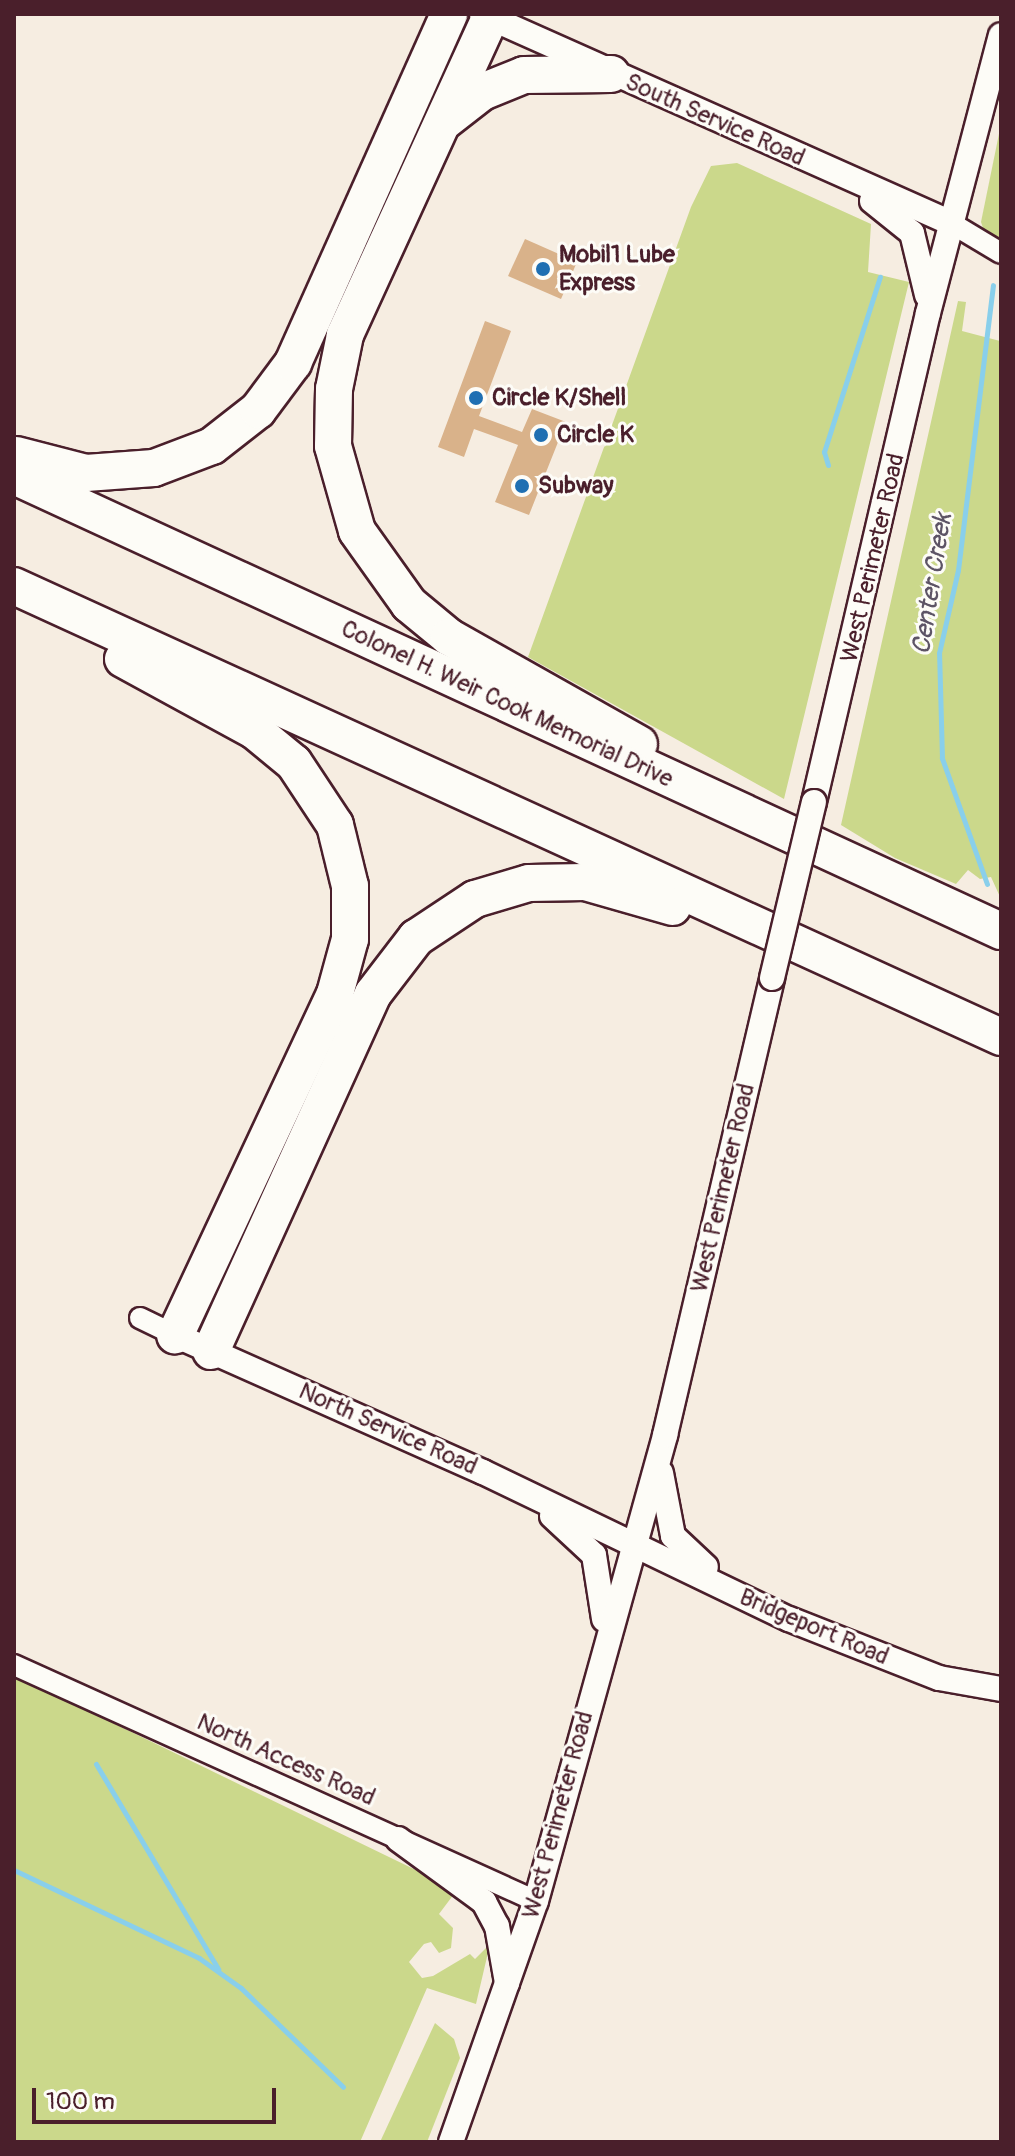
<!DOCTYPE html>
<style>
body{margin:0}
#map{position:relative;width:1015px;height:2156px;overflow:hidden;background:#f6ede1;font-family:Pangolin,sans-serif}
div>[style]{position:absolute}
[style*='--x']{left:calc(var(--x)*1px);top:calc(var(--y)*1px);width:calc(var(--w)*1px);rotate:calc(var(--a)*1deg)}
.green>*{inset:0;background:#cbd88b}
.stream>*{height:5px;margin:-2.5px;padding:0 2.5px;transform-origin:2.5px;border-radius:2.5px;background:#89cfeb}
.building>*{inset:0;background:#d9b28a}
.roads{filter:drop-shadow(2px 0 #4a1f2b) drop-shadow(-2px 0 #4a1f2b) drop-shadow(0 2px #4a1f2b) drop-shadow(0 -2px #4a1f2b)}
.minor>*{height:20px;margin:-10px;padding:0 10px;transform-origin:10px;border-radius:10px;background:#fdfcf7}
.tertiary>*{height:24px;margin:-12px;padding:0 12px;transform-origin:12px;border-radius:12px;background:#fdfcf7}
.motorway>*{height:36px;margin:-18px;padding:0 18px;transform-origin:18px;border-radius:18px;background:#fdfcf7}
.bridges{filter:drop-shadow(2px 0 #4a1f2b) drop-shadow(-2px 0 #4a1f2b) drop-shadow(0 2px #4a1f2b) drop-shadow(0 -2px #4a1f2b)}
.tertiary-bridge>*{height:24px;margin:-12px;padding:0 12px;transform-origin:12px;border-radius:12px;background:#fdfcf7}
.dots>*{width:22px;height:22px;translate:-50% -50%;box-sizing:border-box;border:4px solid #fdfcf7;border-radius:50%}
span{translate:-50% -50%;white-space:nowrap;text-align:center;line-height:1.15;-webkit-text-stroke:6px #fdfcf7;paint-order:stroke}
.street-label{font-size:24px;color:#4a1f2b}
.poi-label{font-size:24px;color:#4a1f2b;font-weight:700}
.left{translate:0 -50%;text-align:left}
.water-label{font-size:26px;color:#5d5465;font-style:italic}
.frame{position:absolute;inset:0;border:16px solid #4a1f2b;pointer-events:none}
.scale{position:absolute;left:32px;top:2088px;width:244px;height:36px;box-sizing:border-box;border:4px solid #4a1f2b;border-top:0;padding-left:10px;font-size:24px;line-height:28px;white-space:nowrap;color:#4a1f2b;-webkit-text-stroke:6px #fdfcf7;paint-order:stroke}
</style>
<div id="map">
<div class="green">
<div style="clip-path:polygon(1001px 124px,1001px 245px,985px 234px,981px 222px)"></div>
<div style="clip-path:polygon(737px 163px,871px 224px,868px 272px,909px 282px,784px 799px,528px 657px,691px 207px,711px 166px)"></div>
<div style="clip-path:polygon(958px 301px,966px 302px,962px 331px,1000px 341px,1001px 336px,1001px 899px,991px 877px,980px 879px,968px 870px,956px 884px,895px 858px,841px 825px)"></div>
<div style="clip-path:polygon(14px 1675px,457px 1890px,439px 1914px,453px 1928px,451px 1948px,439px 1953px,431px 1942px,424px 1944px,409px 1962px,422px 1978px,433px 1976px,470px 1954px,475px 1959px,490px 1944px,476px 2004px,427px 1988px,360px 2142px,14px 2142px)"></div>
<div style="clip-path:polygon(435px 2023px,454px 2039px,460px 2058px,427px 2142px,380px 2142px)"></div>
</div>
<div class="stream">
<div style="--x:828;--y:465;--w:14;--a:-107"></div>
<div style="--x:824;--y:452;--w:184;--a:-72.3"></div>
<div style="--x:987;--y:884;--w:134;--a:-109.7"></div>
<div style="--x:942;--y:758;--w:105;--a:-91.6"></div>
<div style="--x:939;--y:653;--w:85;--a:-77.1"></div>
<div style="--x:958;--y:570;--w:287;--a:-83"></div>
<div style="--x:96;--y:1764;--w:239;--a:59.2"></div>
<div style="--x:14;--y:1870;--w:205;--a:25.4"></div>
<div style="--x:199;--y:1958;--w:52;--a:35.5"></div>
<div style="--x:241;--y:1988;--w:142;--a:44.1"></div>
</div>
<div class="building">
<div style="clip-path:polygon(525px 239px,577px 262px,561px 299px,508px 276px)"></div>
<div style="clip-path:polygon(485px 321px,511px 331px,479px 416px,522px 432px,532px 409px,566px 422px,529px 515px,495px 502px,518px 445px,474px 429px,464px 457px,438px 447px)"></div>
</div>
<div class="roads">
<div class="minor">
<div style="--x:951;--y:223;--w:58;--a:31"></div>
<div style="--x:140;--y:1318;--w:39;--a:26"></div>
<div style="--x:14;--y:1665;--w:573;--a:24.33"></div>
</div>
<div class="tertiary">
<div style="--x:482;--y:14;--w:513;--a:24.02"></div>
<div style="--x:872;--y:201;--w:51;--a:38.7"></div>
<div style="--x:912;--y:233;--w:64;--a:76.4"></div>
<div style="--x:814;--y:802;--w:502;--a:-76.88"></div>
<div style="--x:928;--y:313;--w:287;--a:-75.3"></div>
<div style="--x:175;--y:1335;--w:337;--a:24"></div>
<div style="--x:483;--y:1472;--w:339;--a:25.7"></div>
<div style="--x:789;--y:1619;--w:161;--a:21.5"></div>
<div style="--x:939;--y:1678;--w:63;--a:10.1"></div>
<div style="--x:661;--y:1473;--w:64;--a:79.2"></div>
<div style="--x:673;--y:1536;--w:45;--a:43.2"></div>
<div style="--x:552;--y:1516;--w:57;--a:42.9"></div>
<div style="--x:594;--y:1555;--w:65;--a:81.1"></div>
<div style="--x:398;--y:1839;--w:107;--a:36.2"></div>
<div style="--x:484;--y:1902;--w:27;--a:62"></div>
<div style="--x:497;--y:1926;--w:58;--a:80"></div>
<div style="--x:451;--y:2142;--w:256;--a:-70.6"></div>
<div style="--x:536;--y:1901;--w:484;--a:-74.5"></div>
<div style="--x:665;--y:1435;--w:469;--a:-76.8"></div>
</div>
<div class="motorway">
<div style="--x:490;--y:18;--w:349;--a:114.6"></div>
<div style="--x:345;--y:335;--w:55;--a:101.5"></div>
<div style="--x:334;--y:389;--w:57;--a:91"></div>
<div style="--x:333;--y:446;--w:88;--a:74.2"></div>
<div style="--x:357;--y:531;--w:90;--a:54.5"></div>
<div style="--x:409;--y:604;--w:52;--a:39.5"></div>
<div style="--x:449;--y:637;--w:218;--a:29.4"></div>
<div style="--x:446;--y:120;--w:46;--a:-37.9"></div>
<div style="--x:482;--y:92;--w:45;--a:-22"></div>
<div style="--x:524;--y:75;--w:87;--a:-0.7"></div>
<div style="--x:16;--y:455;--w:72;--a:14.4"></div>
<div style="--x:86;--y:473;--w:68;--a:-4.2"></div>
<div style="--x:154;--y:468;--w:62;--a:-20.8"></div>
<div style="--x:212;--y:446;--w:58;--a:-38"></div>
<div style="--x:258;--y:410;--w:59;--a:-53.3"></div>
<div style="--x:293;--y:363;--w:382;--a:-65.9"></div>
<div style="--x:14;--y:476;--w:1087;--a:24.75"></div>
<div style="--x:14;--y:586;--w:1085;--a:24.56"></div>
<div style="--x:123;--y:659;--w:150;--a:28.6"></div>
<div style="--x:255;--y:731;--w:50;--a:39.4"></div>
<div style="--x:294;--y:763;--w:74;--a:56.5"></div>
<div style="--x:335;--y:825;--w:63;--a:76.2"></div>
<div style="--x:350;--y:886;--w:53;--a:90"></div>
<div style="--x:350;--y:939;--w:57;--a:105.3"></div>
<div style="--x:335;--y:994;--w:377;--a:115.1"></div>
<div style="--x:211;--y:1351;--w:392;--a:-65.6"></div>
<div style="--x:373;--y:994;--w:71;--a:-52.5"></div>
<div style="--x:416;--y:938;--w:71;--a:-33.5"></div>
<div style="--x:475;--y:899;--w:56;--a:-16.5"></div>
<div style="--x:529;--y:883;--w:56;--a:-1"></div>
<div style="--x:585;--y:882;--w:91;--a:15.9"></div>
</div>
</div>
<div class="bridges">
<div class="tertiary-bridge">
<div style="--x:772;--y:978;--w:181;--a:-76.6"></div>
</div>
</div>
<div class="dots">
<div style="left:543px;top:269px;background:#1f6fb2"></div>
<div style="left:476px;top:398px;background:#1f6fb2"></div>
<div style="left:541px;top:435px;background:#1f6fb2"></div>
<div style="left:522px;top:486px;background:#1f6fb2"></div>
</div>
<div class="street-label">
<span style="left:715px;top:120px;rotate:24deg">South Service Road</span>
<span style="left:873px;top:558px;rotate:-77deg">West Perimeter Road</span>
<span style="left:507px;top:704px;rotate:25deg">Colonel H. Weir Cook Memorial Drive</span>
<span style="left:723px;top:1188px;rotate:-77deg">West Perimeter Road</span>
<span style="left:388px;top:1429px;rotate:24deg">North Service Road</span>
<span style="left:814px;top:1627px;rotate:23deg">Bridgeport Road</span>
<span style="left:286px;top:1760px;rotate:24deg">North Access Road</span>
<span style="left:558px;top:1815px;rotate:-75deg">West Perimeter Road</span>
</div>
<div class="poi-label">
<span class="left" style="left:559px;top:269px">Mobil1 Lube<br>Express</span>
<span class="left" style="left:492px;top:398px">Circle K/Shell</span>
<span class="left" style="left:557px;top:435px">Circle K</span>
<span class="left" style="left:538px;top:486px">Subway</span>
</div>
<div class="water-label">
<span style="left:933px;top:584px;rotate:-81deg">Center Creek</span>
</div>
<div class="frame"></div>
<div class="scale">100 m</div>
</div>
